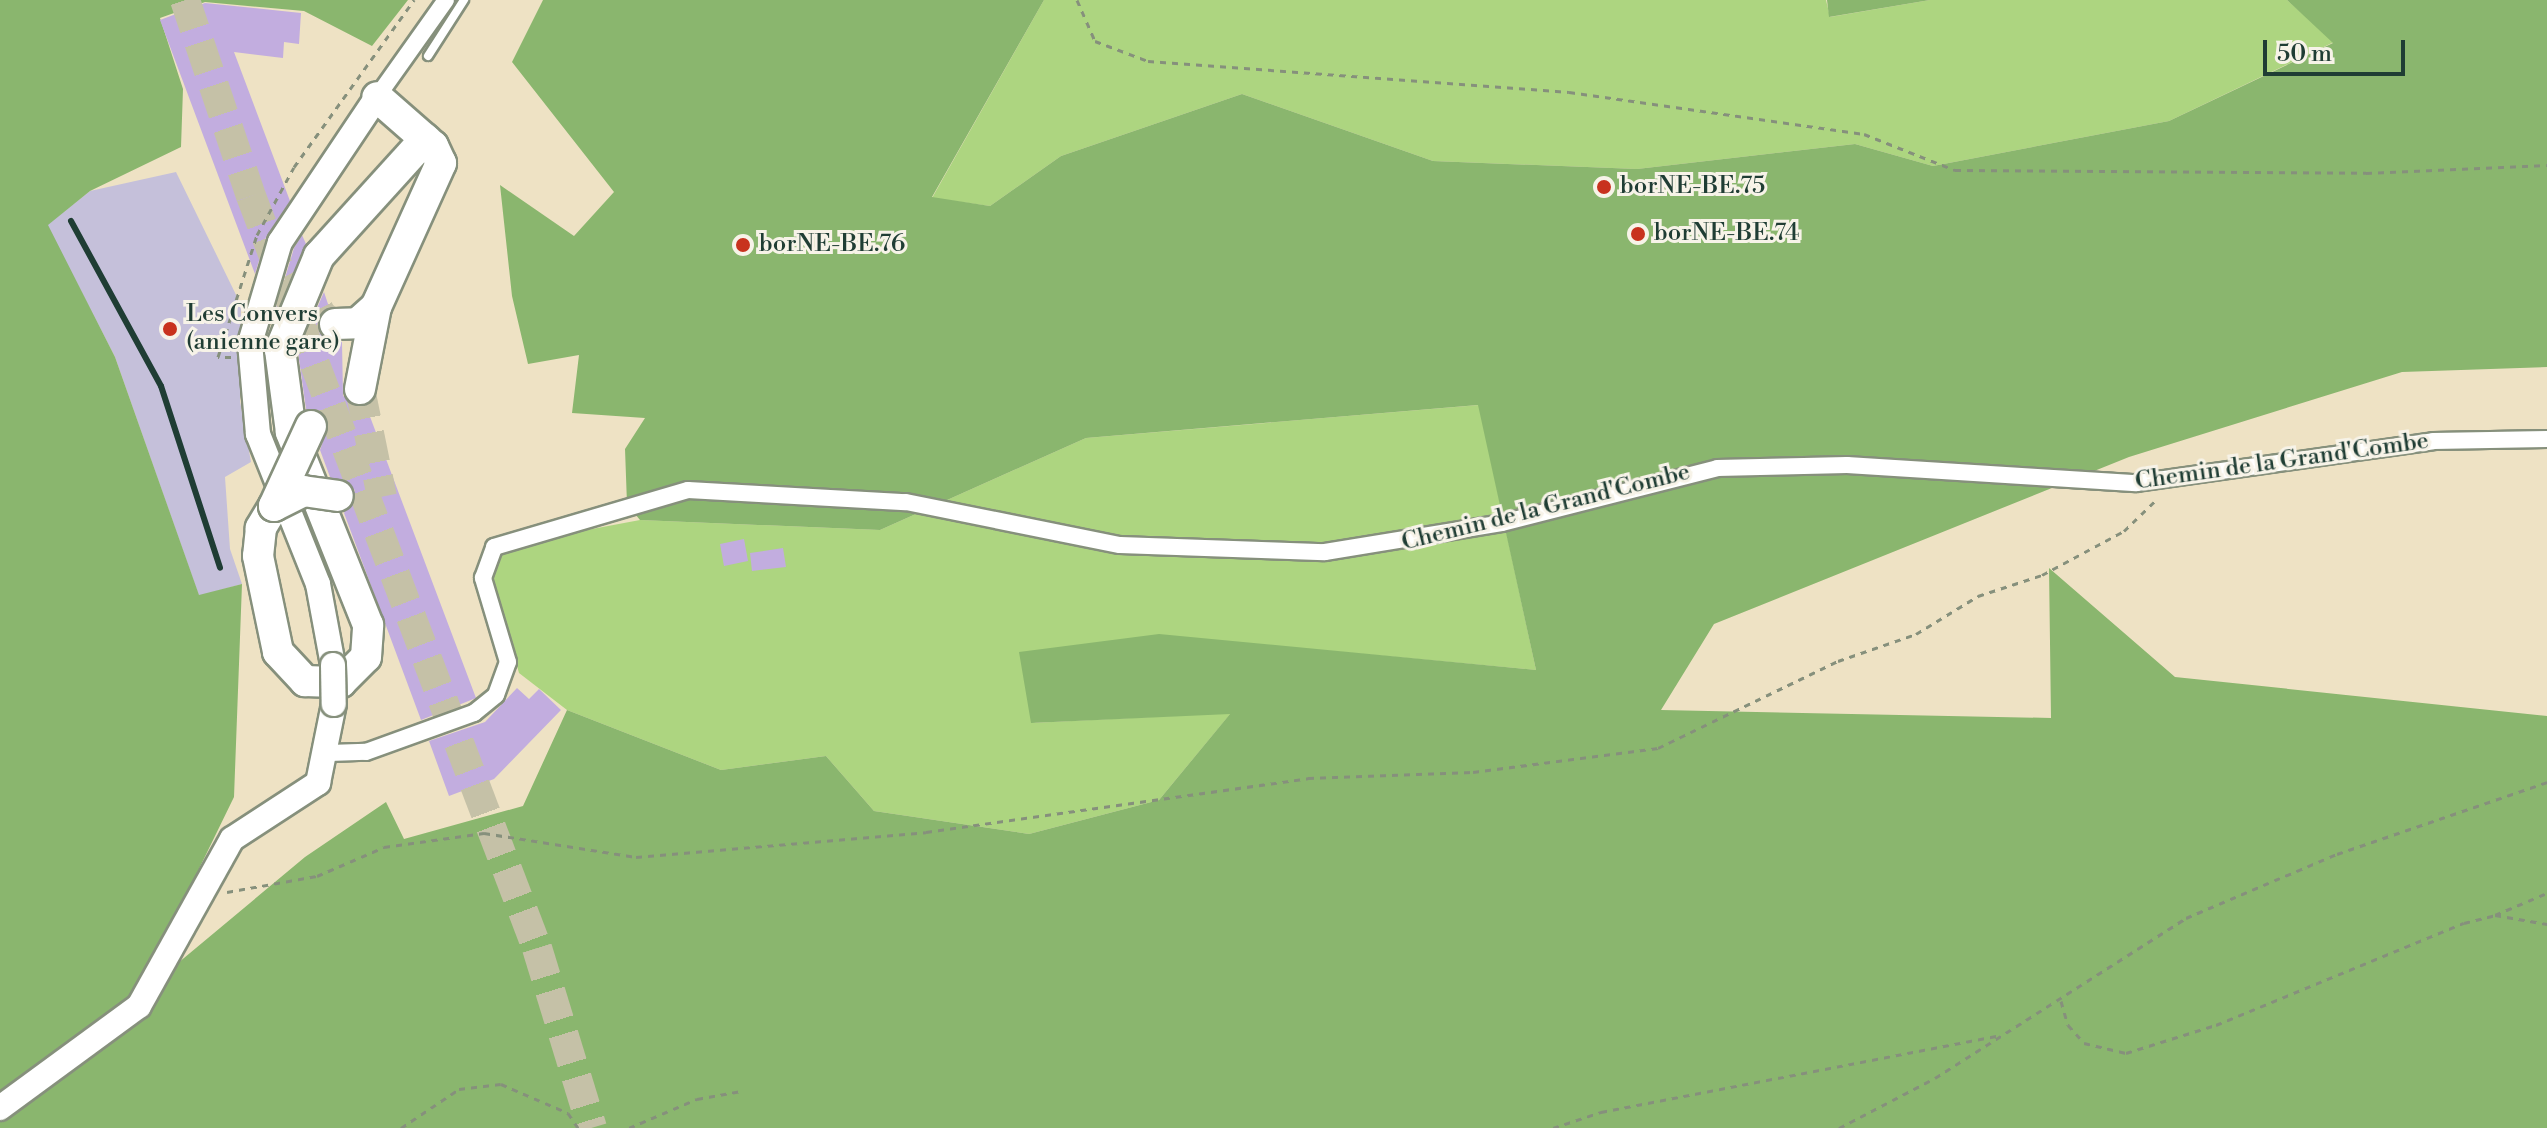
<!DOCTYPE html>
<style>
body{margin:0}
#map{position:relative;width:2547px;height:1128px;overflow:hidden;background:#eee2c4;font-family:"Libre Bodoni",serif}
div>[style]{position:absolute}
[style*='--x']{left:calc(var(--x)*1px);top:calc(var(--y)*1px);width:calc(var(--w)*1px);rotate:calc(var(--a)*1deg)}
.industrial>*{inset:0;background:#c5c0da}
.green>*{inset:0;background:#add580}
.forest>*{inset:0;background:#8ab66e}
.building>*{inset:0;background:#c2addf}
.highway-tunnel>*{height:30px;margin-top:-15px;transform-origin:0;background:repeating-linear-gradient(90deg,#c5c1a7 0 30px,transparent 0 45px)}
.path>*{height:3px;margin-top:-1.5px;transform-origin:0;background:repeating-linear-gradient(90deg,#86907c 0 6px,transparent 0 12px)}
.roads{filter:drop-shadow(2px 0 #86907c) drop-shadow(-2px 0 #86907c) drop-shadow(0 2px #86907c) drop-shadow(0 -2px #86907c)}
.lane>*{height:8px;margin:-4px;padding:0 4px;transform-origin:4px;border-radius:4px;background:#fff}
.street>*{height:16px;margin:-8px;padding:0 8px;transform-origin:8px;border-radius:8px;background:#fff}
.secondary>*{height:24px;margin:-12px;padding:0 12px;transform-origin:12px;border-radius:12px;background:#fff}
.highway>*{height:30px;margin:-15px;padding:0 15px;transform-origin:15px;border-radius:15px;background:#fff}
.rail>*{height:6px;margin:-3px;padding:0 3px;transform-origin:3px;border-radius:3px;background:#1f3d34}
.bridges{filter:drop-shadow(2px 0 #86907c) drop-shadow(-2px 0 #86907c) drop-shadow(0 2px #86907c) drop-shadow(0 -2px #86907c)}
.secondary-bridge>*{height:24px;margin:-12px;padding:0 12px;transform-origin:12px;border-radius:12px;background:#fff}
.highway-bridge>*{height:30px;margin:-15px;padding:0 15px;transform-origin:15px;border-radius:15px;background:#fff}
.dots>*{width:22px;height:22px;translate:-50% -50%;box-sizing:border-box;border:4px solid #f7f3e8;border-radius:50%}
span{translate:-50% -50%;white-space:nowrap;text-align:center;line-height:1.15;-webkit-text-stroke:6px #f7f3e8;paint-order:stroke}
.poi-label{font-size:24px;color:#1f3d34}
.left{translate:0 -50%;text-align:left}
.street-label{font-size:24px;color:#1f3d34}
.scale{position:absolute;left:2263px;top:40px;width:142px;height:36px;box-sizing:border-box;border:4px solid #1f3d34;border-top:0;padding-left:10px;font-size:24px;line-height:28px;white-space:nowrap;color:#1f3d34;-webkit-text-stroke:6px #f7f3e8;paint-order:stroke}
</style>
<div id="map">
<div class="industrial">
<div style="clip-path:polygon(176px 172px,241px 305px,240px 401px,251px 462px,225px 477px,230px 549px,242px 584px,199px 596px,115px 357px,47px 225px,90px 191px)"></div>
</div>
<div class="green">
<div style="clip-path:polygon(1044px 0,1826px 0,1830px 17px,1930px 0,2287px 0,2334px 42px,2169px 121px,1933px 166px,1855px 144px,1637px 169px,1433px 161px,1242px 94px,1061px 156px,990px 206px,932px 198px)"></div>
<div style="clip-path:polygon(1479px 405px,1536px 670px,1298px 648px,1032px 723px,1231px 713px,1159px 800px,1029px 834px,874px 811px,826px 756px,721px 770px,567px 710px,519px 673px,491px 573px,500px 552px,528px 541px,640px 520px,880px 530px,1086px 438px)"></div>
</div>
<div class="forest">
<div style="clip-path:polygon(0 0,408px 0,372px 46px,304px 11px,205px 2px,160px 18px,183px 89px,181px 147px,90px 191px,48px 225px,115px 357px,199px 595px,242px 584px,234px 797px,136px 998px,305px 857px,386px 802px,404px 839px,523px 806px,567px 710px,721px 770px,826px 756px,874px 811px,1029px 834px,1159px 800px,1230px 714px,1031px 723px,1019px 652px,1159px 634px,1536px 670px,1478px 405px,1086px 438px,880px 530px,640px 520px,627px 504px,625px 449px,645px 418px,572px 413px,579px 355px,528px 364px,512px 296px,500px 185px,574px 236px,614px 192px,512px 62px,543px 0,1044px 0,932px 197px,990px 206px,1061px 156px,1242px 94px,1433px 161px,1637px 169px,1855px 144px,1933px 166px,2169px 121px,2333px 43px,2287px 0,2547px 0,2547px 367px,2402px 372px,2129px 457px,1714px 624px,1661px 710px,2051px 718px,2049px 568px,2175px 677px,2547px 716px,2547px 1128px,0 1128px)"></div>
<div style="clip-path:polygon(1827px 0,1930px 0,1829px 17px)"></div>
</div>
<div class="building">
<div style="clip-path:polygon(205px 3px,301px 13px,299px 44px,284px 42px,283px 58px,234px 52px,290px 201px,266px 237px,255px 274px,160px 20px)"></div>
<div style="clip-path:polygon(302px 235px,306px 244px,272px 321px,294px 248px)"></div>
<div style="clip-path:polygon(324px 292px,329px 307px,319px 316px,319px 333px,342px 342px,343px 396px,366px 406px,476px 698px,421px 720px,344px 513px,355px 490px,330px 477px,320px 450px,329px 424px,319px 410px,306px 409px,298px 352px)"></div>
<div style="clip-path:polygon(744px 539px,748px 561px,724px 566px,720px 544px)"></div>
<div style="clip-path:polygon(783px 548px,786px 567px,752px 571px,750px 553px)"></div>
<div style="clip-path:polygon(517px 688px,529px 699px,539px 689px,561px 710px,494px 779px,449px 796px,429px 741px,485px 722px)"></div>
</div>
<div class="highway-tunnel">
<div style="--x:185;--y:0;--w:207;--a:71.4"></div>
<div style="--x:251;--y:196;--w:805;--a:69.18"></div>
<div style="--x:537;--y:948;--w:188;--a:73"></div>
<div style="--x:297;--y:270;--w:52;--a:61.5"></div>
<div style="--x:322;--y:316;--w:15;--a:32"></div>
<div style="--x:360;--y:389;--w:110;--a:78.5"></div>
</div>
<div class="path">
<div style="--x:1077;--y:0;--w:45;--a:66.3"></div>
<div style="--x:1095;--y:41;--w:57;--a:20.7"></div>
<div style="--x:1148;--y:61;--w:422;--a:4.2"></div>
<div style="--x:1569;--y:92;--w:298;--a:8.1"></div>
<div style="--x:1864;--y:134;--w:98;--a:21.6"></div>
<div style="--x:1955;--y:170;--w:411;--a:0.4"></div>
<div style="--x:2366;--y:173;--w:181;--a:-2.5"></div>
<div style="--x:231;--y:357;--w:13;--a:180"></div>
<div style="--x:218;--y:357;--w:128;--a:-72.3"></div>
<div style="--x:257;--y:235;--w:77;--a:-61.4"></div>
<div style="--x:294;--y:167;--w:206;--a:-54.3"></div>
<div style="--x:227;--y:892;--w:91;--a:-10.1"></div>
<div style="--x:317;--y:876;--w:73;--a:-23.4"></div>
<div style="--x:384;--y:847;--w:101;--a:-8"></div>
<div style="--x:484;--y:833;--w:154;--a:9"></div>
<div style="--x:636;--y:857;--w:291;--a:-4.9"></div>
<div style="--x:926;--y:832;--w:386;--a:-8"></div>
<div style="--x:1308;--y:778;--w:165;--a:-2.1"></div>
<div style="--x:1473;--y:772;--w:187;--a:-7.4"></div>
<div style="--x:1658;--y:748;--w:200;--a:-25.8"></div>
<div style="--x:1838;--y:661;--w:83;--a:-19.1"></div>
<div style="--x:1916;--y:634;--w:73;--a:-31.5"></div>
<div style="--x:1978;--y:596;--w:67;--a:-18.2"></div>
<div style="--x:2042;--y:575;--w:93;--a:-28.2"></div>
<div style="--x:2124;--y:531;--w:46;--a:-44.1"></div>
<div style="--x:2495;--y:915;--w:56;--a:-22.9"></div>
<div style="--x:2061;--y:1001;--w:25;--a:74"></div>
<div style="--x:2068;--y:1025;--w:24;--a:48"></div>
<div style="--x:2084;--y:1043;--w:43;--a:13.4"></div>
<div style="--x:2126;--y:1053;--w:94;--a:-17.3"></div>
<div style="--x:2216;--y:1025;--w:268;--a:-22.4"></div>
<div style="--x:2464;--y:923;--w:32;--a:-14"></div>
<div style="--x:2495;--y:915;--w:53;--a:9.8"></div>
<div style="--x:401;--y:1128;--w:70;--a:-33.9"></div>
<div style="--x:459;--y:1089;--w:42;--a:-6.8"></div>
<div style="--x:501;--y:1084;--w:73;--a:23.4"></div>
<div style="--x:568;--y:1113;--w:18;--a:56"></div>
<div style="--x:629;--y:1128;--w:74;--a:-23.1"></div>
<div style="--x:697;--y:1099;--w:45;--a:-10.3"></div>
<div style="--x:1553;--y:1128;--w:51;--a:-18.4"></div>
<div style="--x:1601;--y:1112;--w:405;--a:-10.9"></div>
<div style="--x:1839;--y:1128;--w:108;--a:-27.5"></div>
<div style="--x:1935;--y:1078;--w:298;--a:-32.5"></div>
<div style="--x:2186;--y:918;--w:164;--a:-23"></div>
<div style="--x:2337;--y:854;--w:222;--a:-18.9"></div>
</div>
<div class="roads">
<div class="lane">
<div style="--x:428;--y:56;--w:67;--a:-57.3"></div>
</div>
<div class="street">
<div style="--x:377;--y:97;--w:119;--a:-54.6"></div>
<div style="--x:329;--y:753;--w:37;--a:-2"></div>
<div style="--x:366;--y:752;--w:115;--a:-19.9"></div>
<div style="--x:474;--y:713;--w:28;--a:-39"></div>
<div style="--x:496;--y:695;--w:35;--a:-70"></div>
<div style="--x:508;--y:662;--w:88;--a:-106.6"></div>
<div style="--x:483;--y:578;--w:33;--a:-70"></div>
<div style="--x:494;--y:547;--w:202;--a:-16.4"></div>
<div style="--x:688;--y:490;--w:218;--a:3.2"></div>
<div style="--x:906;--y:502;--w:218;--a:11.4"></div>
<div style="--x:1120;--y:545;--w:205;--a:2"></div>
<div style="--x:1325;--y:552;--w:179;--a:-9.3"></div>
<div style="--x:1502;--y:523;--w:222;--a:-14.3"></div>
<div style="--x:1717;--y:468;--w:130;--a:-1.3"></div>
<div style="--x:1847;--y:465;--w:290;--a:3.6"></div>
<div style="--x:2136;--y:483;--w:300;--a:-8"></div>
<div style="--x:2433;--y:441;--w:114;--a:-1"></div>
</div>
<div class="secondary">
<div style="--x:333;--y:665;--w:82;--a:-100.5"></div>
<div style="--x:318;--y:584;--w:162;--a:-111.8"></div>
<div style="--x:258;--y:434;--w:91;--a:-95"></div>
<div style="--x:250;--y:343;--w:105;--a:-73.5"></div>
<div style="--x:280;--y:242;--w:174;--a:-56.2"></div>
<div style="--x:0;--y:1108;--w:172;--a:-36.3"></div>
<div style="--x:139;--y:1006;--w:191;--a:-60.9"></div>
<div style="--x:232;--y:839;--w:103;--a:-33.1"></div>
<div style="--x:318;--y:783;--w:81;--a:-78.6"></div>
</div>
<div class="highway">
<div style="--x:335;--y:324;--w:23;--a:-2"></div>
<div style="--x:358;--y:323;--w:24;--a:-42"></div>
<div style="--x:360;--y:389;--w:84;--a:-79"></div>
<div style="--x:376;--y:307;--w:158;--a:-65.7"></div>
<div style="--x:441;--y:163;--w:19;--a:-115"></div>
<div style="--x:433;--y:146;--w:74;--a:-138.8"></div>
<div style="--x:274;--y:506;--w:26;--a:121"></div>
<div style="--x:261;--y:528;--w:28;--a:96"></div>
<div style="--x:258;--y:556;--w:98;--a:78.2"></div>
<div style="--x:278;--y:652;--w:40;--a:47"></div>
<div style="--x:305;--y:681;--w:36;--a:2"></div>
<div style="--x:341;--y:682;--w:35;--a:-45"></div>
<div style="--x:366;--y:657;--w:32;--a:-86"></div>
<div style="--x:368;--y:625;--w:208;--a:-111.8"></div>
<div style="--x:291;--y:432;--w:83;--a:-97.6"></div>
<div style="--x:280;--y:350;--w:102;--a:-67.5"></div>
<div style="--x:319;--y:256;--w:158;--a:-47.8"></div>
</div>
</div>
<div class="rail">
<div style="--x:71;--y:221;--w:188;--a:61.4"></div>
<div style="--x:161;--y:386;--w:191;--a:72"></div>
</div>
<div class="bridges">
<div class="secondary-bridge">
<div style="--x:333;--y:665;--w:39;--a:89"></div>
</div>
<div class="highway-bridge">
<div style="--x:274;--y:506;--w:88;--a:-65.2"></div>
<div style="--x:274;--y:506;--w:33;--a:-27"></div>
<div style="--x:303;--y:491;--w:35;--a:8"></div>
</div>
</div>
<div class="dots">
<div style="left:1604px;top:187px;background:#c8321e"></div>
<div style="left:1638px;top:234px;background:#c8321e"></div>
<div style="left:743px;top:245px;background:#c8321e"></div>
<div style="left:170px;top:329px;background:#c8321e"></div>
</div>
<div class="poi-label">
<span class="left" style="left:1620px;top:187px">borNE-BE.75</span>
<span class="left" style="left:1654px;top:234px">borNE-BE.74</span>
<span class="left" style="left:759px;top:245px">borNE-BE.76</span>
<span class="left" style="left:186px;top:329px">Les Convers<br>(anienne gare)</span>
</div>
<div class="street-label">
<span style="left:2282px;top:462px;rotate:-8deg">Chemin de la Grand'Combe</span>
<span style="left:1546px;top:508px;rotate:-14deg">Chemin de la Grand'Combe</span>
</div>
<div class="scale">50 m</div>
</div>
